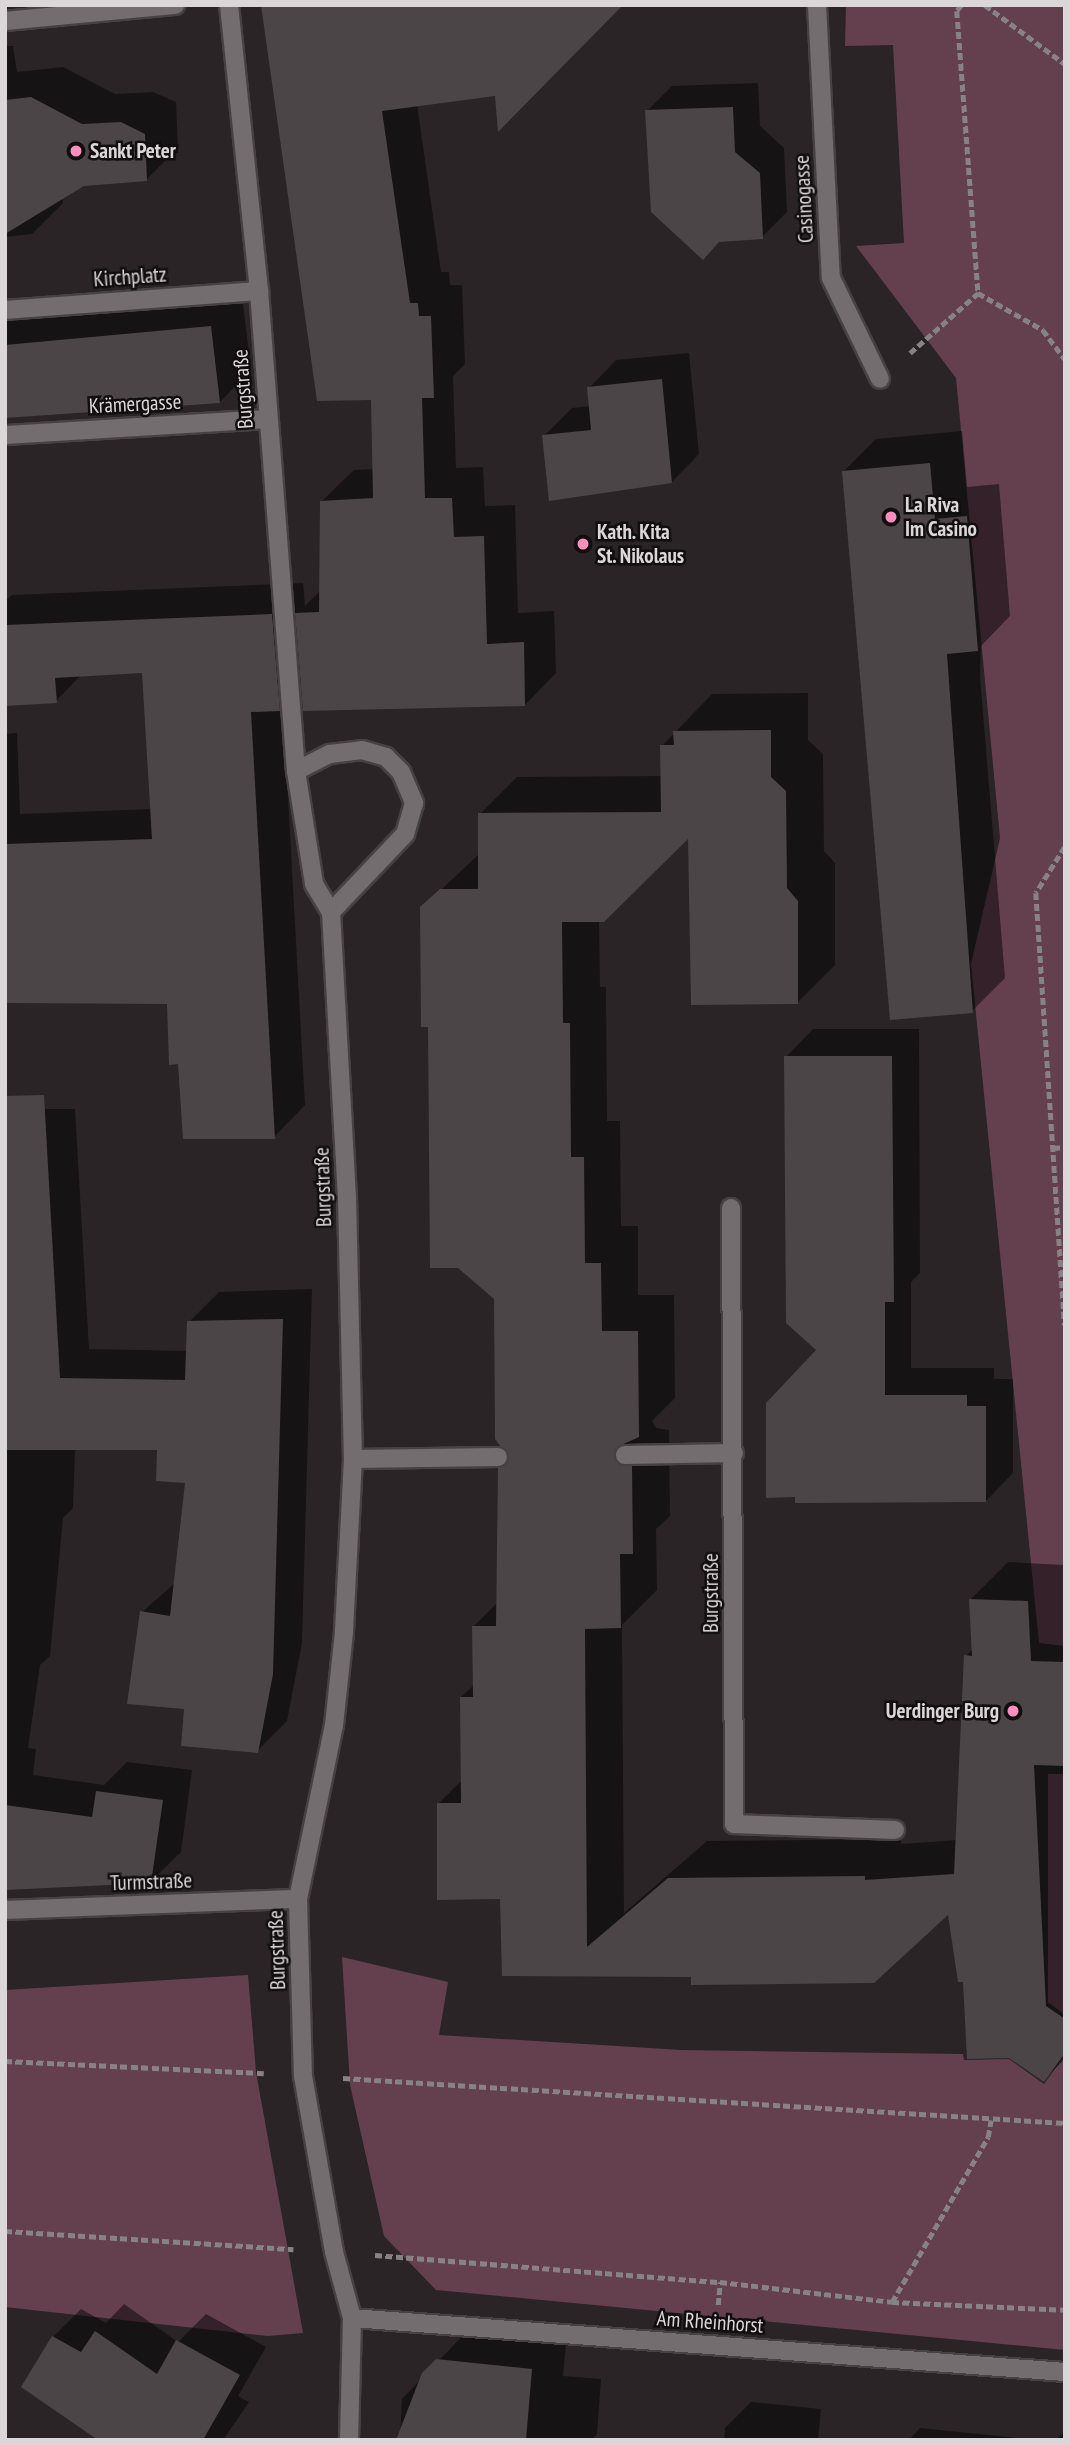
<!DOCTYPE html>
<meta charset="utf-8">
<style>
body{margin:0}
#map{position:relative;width:1070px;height:2445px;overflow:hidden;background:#2a2426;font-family:"PT Sans Narrow",sans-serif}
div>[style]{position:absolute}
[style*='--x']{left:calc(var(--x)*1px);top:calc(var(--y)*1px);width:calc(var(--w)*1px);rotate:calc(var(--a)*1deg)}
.green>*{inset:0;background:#643f4d}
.shadow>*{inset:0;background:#0007}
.building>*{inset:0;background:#4c4547}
.path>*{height:4.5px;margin-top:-2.25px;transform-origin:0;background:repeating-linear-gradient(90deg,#878284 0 7px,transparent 0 10.5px)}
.roads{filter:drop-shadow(2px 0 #464243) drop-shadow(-2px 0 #464243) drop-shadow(0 2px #464243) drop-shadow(0 -2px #464243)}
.service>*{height:18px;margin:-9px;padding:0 9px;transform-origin:9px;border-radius:9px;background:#746d6f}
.pedestrian>*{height:18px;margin:-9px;padding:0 9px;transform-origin:9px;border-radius:9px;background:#746d6f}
.minor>*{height:18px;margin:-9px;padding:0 9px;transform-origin:9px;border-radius:9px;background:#746d6f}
.dots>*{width:19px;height:19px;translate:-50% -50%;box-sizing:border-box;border:4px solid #110e0f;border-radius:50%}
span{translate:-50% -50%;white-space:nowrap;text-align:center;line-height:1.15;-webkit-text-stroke:5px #110e0f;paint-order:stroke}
.poi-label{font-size:21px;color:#dbd7d8;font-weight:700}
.left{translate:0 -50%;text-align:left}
.right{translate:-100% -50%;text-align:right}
.street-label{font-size:21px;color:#dbd7d8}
.frame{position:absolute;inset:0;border:7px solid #dbd7d8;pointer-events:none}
</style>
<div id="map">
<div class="green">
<div style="clip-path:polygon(846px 5px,1065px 5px,1065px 1646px,1039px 1643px,971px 964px,1000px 838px,956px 378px,856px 246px,904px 243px,893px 45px,845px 46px)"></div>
<div style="clip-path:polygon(1048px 1774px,1065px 1774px,1065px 2015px,1048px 2002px)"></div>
<div style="clip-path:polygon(342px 1957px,448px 1982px,439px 2035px,681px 2050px,963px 2054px,964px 2060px,1009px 2059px,1044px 2084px,1065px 2055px,1065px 2350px,436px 2290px,384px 2236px,350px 2085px)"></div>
<div style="clip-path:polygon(248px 1975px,256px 2072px,303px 2333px,268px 2336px,5px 2307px,5px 1990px)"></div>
</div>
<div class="shadow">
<div style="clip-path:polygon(263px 5px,497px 94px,417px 104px,441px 272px,449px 272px,450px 285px,462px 285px,465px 364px,453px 376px,456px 468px,483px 467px,485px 506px,515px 505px,518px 613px,554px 611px,556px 673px,525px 705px,303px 686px,283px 706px,305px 1105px,274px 1137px,179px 1063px,169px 1002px,5px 1001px,5px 734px,17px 733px,20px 814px,152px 809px,144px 671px,82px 674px,56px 701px,5px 705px,5px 601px,12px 595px,303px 583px,305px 606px,321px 590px,322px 501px,354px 470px,374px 469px,372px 398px)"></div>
<div style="clip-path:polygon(5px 46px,13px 46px,17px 72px,63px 67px,115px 94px,153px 92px,176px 102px,178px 148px,146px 180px,83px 184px,63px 196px,63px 203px,32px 234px,5px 237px)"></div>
<div style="clip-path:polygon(758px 83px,760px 126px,784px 148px,787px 212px,762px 237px,647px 111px,672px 86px)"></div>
<div style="clip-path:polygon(242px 296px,251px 370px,220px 402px,5px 417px,5px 317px)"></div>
<div style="clip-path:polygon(689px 353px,699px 454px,672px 482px,544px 436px,572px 408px,590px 406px,589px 388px,616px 360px)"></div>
<div style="clip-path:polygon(962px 431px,967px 487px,999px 484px,1010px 616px,981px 646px,980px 677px,1005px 978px,972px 1011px,844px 471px,876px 439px)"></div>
<div style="clip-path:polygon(808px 693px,808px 740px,823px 754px,824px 851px,835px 863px,835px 965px,798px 1002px,690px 835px,599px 920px,600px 987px,606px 987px,607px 1121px,620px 1121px,621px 1226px,638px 1226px,638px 1295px,674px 1295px,675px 1398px,652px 1421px,656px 1428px,669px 1430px,670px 1516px,656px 1529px,657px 1590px,622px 1625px,624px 1913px,707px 1841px,901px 1839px,901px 1844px,958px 1840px,966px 1656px,973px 1649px,971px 1599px,1008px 1562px,1064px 1565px,1065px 2059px,1044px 2079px,964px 1980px,949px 1912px,693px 1975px,504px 1974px,502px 1897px,439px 1803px,462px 1780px,461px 1697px,474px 1685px,473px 1627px,498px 1602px,511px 1457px,496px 1299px,429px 1025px,422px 908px,480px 853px,480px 814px,517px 777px,663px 776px,662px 746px,712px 694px)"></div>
<div style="clip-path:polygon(813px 1029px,919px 1029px,920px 1273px,911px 1282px,911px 1368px,994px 1368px,994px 1379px,1013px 1379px,1013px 1473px,986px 1501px,819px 1349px,786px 1057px)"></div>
<div style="clip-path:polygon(5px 1109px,75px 1109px,89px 1349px,188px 1351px,189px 1322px,219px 1292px,312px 1289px,302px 1643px,287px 1721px,257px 1751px,186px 1708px,142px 1612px,175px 1583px,187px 1482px,158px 1449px,75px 1449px,73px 1508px,63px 1518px,50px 1656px,40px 1665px,28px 1748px,36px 1749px,33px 1775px,104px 1785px,127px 1762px,192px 1770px,181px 1852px,150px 1882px,5px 1888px)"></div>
<div style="clip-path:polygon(124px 2304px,178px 2342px,206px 2314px,266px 2347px,238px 2396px,249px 2402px,223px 2440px,106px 2440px,53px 2337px,81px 2309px,106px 2323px)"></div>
<div style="clip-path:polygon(473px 2325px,567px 2334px,563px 2376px,601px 2379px,597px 2434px,591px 2440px,400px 2440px,402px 2399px)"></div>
<div style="clip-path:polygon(751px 2402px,821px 2409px,818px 2440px,724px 2440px,725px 2428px)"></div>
<div style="clip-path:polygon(920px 2428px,1039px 2440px,909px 2440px)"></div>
<div style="clip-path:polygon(1065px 2431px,1065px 2440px,1056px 2440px)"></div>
</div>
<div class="building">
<div style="clip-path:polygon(261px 5px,623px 5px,498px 132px,495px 96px,382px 111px,410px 303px,418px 303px,419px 316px,431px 316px,434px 398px,422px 398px,425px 498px,452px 498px,454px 537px,484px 536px,487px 644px,524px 642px,525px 706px,303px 711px,295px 613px,319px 612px,320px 501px,373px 498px,371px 400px,317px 401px)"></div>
<div style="clip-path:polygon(31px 97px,82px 124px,121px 122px,145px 134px,147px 181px,84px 186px,5px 234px,5px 100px)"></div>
<div style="clip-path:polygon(733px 107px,735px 152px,760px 173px,763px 239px,719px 242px,703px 260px,651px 212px,645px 110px)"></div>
<div style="clip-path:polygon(211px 326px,220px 403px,5px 418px,5px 345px)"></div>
<div style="clip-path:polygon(662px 379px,672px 483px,549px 501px,542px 435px,591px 430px,587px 387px)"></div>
<div style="clip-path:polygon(930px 463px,935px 519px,967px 516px,978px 651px,947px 654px,973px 1013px,890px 1020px,842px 471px)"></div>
<div style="clip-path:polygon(272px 614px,280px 711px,251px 712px,275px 1139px,183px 1139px,178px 1064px,169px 1065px,167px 1004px,5px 1003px,5px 844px,152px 839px,142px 673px,55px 678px,57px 703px,5px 706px,5px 625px)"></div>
<div style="clip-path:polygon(771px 730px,771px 777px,786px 791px,787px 888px,798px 901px,798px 1004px,691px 1005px,688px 839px,604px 922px,562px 922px,563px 1023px,570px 1023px,571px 1157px,584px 1157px,585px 1263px,601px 1263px,602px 1331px,638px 1331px,639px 1437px,619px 1446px,614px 1455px,619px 1465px,632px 1466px,633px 1554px,620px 1554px,621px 1628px,585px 1629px,587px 1947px,668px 1878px,865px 1876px,865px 1880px,954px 1874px,964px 1655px,972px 1656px,969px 1599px,1028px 1601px,1031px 1661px,1065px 1662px,1065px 1766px,1034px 1765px,1046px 2006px,1065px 2019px,1065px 2053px,1044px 2082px,1009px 2058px,967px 2059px,963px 1982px,958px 1982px,948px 1915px,874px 1983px,691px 1985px,691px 1977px,502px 1976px,500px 1899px,437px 1900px,437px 1803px,461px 1803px,460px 1697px,473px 1697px,472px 1626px,496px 1626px,498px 1468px,509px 1458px,495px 1439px,494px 1299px,458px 1268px,430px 1268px,428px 1027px,421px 1027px,420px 907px,440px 889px,478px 889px,478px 813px,661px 812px,660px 745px,674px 745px,673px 731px)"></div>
<div style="clip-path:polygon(784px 1056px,892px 1056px,894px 1302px,885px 1302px,885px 1395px,967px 1395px,967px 1406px,986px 1406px,986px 1502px,795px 1503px,795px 1497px,766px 1498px,766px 1403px,816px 1350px,786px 1323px)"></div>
<div style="clip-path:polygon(44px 1095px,60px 1378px,185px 1380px,187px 1321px,283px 1319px,273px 1674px,258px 1753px,181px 1746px,184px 1709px,127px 1704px,140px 1611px,170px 1616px,185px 1483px,156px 1481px,157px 1450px,5px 1450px,5px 1096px)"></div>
<div style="clip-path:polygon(96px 1791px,163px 1800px,151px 1883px,5px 1890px,5px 1805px,92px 1817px)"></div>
<div style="clip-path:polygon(95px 2331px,157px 2374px,176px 2340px,240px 2375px,203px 2440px,98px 2440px,21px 2387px,52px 2336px,81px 2352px)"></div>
<div style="clip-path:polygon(436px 2359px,532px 2369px,526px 2440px,396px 2440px,422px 2373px)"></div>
</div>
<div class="path">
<div style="--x:962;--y:5;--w:8;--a:130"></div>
<div style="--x:957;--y:11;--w:283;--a:85.7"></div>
<div style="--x:978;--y:293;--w:75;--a:29.6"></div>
<div style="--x:1043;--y:330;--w:36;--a:53"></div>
<div style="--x:985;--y:5;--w:99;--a:36.4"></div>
<div style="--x:910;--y:353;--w:91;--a:-41.4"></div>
<div style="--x:1065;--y:847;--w:54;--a:122.2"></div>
<div style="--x:1036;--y:893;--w:433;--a:86.2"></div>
<div style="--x:1053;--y:1148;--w:12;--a:-5"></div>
<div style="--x:5;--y:2061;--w:259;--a:2.7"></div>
<div style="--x:343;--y:2078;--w:723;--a:3.57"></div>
<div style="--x:5;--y:2231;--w:289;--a:3.6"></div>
<div style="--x:375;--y:2255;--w:346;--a:4.5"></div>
<div style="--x:720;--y:2282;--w:173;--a:6.6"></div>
<div style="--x:892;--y:2302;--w:191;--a:-59.8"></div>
<div style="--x:988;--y:2137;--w:17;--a:-80"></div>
<div style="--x:892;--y:2302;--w:173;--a:2.6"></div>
<div style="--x:718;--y:2305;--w:23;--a:-85"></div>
</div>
<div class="roads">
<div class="service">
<div style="--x:731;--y:1208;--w:616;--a:89.72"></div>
<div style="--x:734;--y:1824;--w:161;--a:2.1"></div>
<div style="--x:625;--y:1455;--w:109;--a:-1.1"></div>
<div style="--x:353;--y:1459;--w:145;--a:-0.8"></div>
</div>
<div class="pedestrian">
<div style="--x:5;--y:435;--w:263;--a:-3.5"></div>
</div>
<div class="minor">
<div style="--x:229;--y:5;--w:288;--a:84"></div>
<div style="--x:259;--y:291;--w:481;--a:85.6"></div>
<div style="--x:296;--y:771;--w:114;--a:80.9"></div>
<div style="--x:314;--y:884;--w:33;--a:59"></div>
<div style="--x:331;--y:912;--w:285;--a:86.8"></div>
<div style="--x:347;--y:1197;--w:262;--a:88.7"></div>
<div style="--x:353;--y:1459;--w:173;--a:93"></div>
<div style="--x:344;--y:1632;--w:94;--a:96.1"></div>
<div style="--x:334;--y:1725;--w:178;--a:101.7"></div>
<div style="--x:298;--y:1899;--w:177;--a:88.4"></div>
<div style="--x:303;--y:2076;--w:179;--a:80"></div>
<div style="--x:334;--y:2252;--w:68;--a:74.7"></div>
<div style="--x:352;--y:2318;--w:122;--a:91.4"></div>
<div style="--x:817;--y:5;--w:273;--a:87.1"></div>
<div style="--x:831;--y:278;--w:112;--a:64.1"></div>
<div style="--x:5;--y:21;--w:171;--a:-5.4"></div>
<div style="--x:5;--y:310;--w:255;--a:-4.3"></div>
<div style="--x:296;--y:771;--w:38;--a:-27"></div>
<div style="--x:330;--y:754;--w:32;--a:-7"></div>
<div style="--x:362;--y:750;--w:25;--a:16"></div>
<div style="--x:386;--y:757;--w:21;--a:45"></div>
<div style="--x:401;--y:772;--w:34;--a:67"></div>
<div style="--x:414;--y:803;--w:32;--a:106"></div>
<div style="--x:405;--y:834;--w:108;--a:133.5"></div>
<div style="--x:5;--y:1910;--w:293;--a:-2.2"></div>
<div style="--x:352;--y:2318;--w:715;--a:4.33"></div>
</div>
</div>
<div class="dots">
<div style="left:76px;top:151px;background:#fe8ebc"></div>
<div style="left:891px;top:517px;background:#fe8ebc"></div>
<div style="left:583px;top:544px;background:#fe8ebc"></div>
<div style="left:1013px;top:1711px;background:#fe8ebc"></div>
</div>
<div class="poi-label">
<span class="left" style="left:90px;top:151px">Sankt Peter</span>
<span class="left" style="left:905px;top:517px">La Riva<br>Im Casino</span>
<span class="left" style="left:597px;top:544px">Kath. Kita<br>St. Nikolaus</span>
<span class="right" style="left:999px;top:1711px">Uerdinger Burg</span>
</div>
<div class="street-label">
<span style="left:804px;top:199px;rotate:-93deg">Casinogasse</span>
<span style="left:130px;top:277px;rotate:-4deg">Kirchplatz</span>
<span style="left:243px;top:389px;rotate:-94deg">Burgstraße</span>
<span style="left:135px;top:404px;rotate:-3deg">Krämergasse</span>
<span style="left:323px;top:1187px;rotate:-92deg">Burgstraße</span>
<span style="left:711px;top:1593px;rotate:-90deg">Burgstraße</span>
<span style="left:151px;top:1882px;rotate:-2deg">Turmstraße</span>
<span style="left:277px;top:1950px;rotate:-92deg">Burgstraße</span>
<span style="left:710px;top:2322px;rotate:4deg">Am Rheinhorst</span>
</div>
<div class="frame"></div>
</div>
